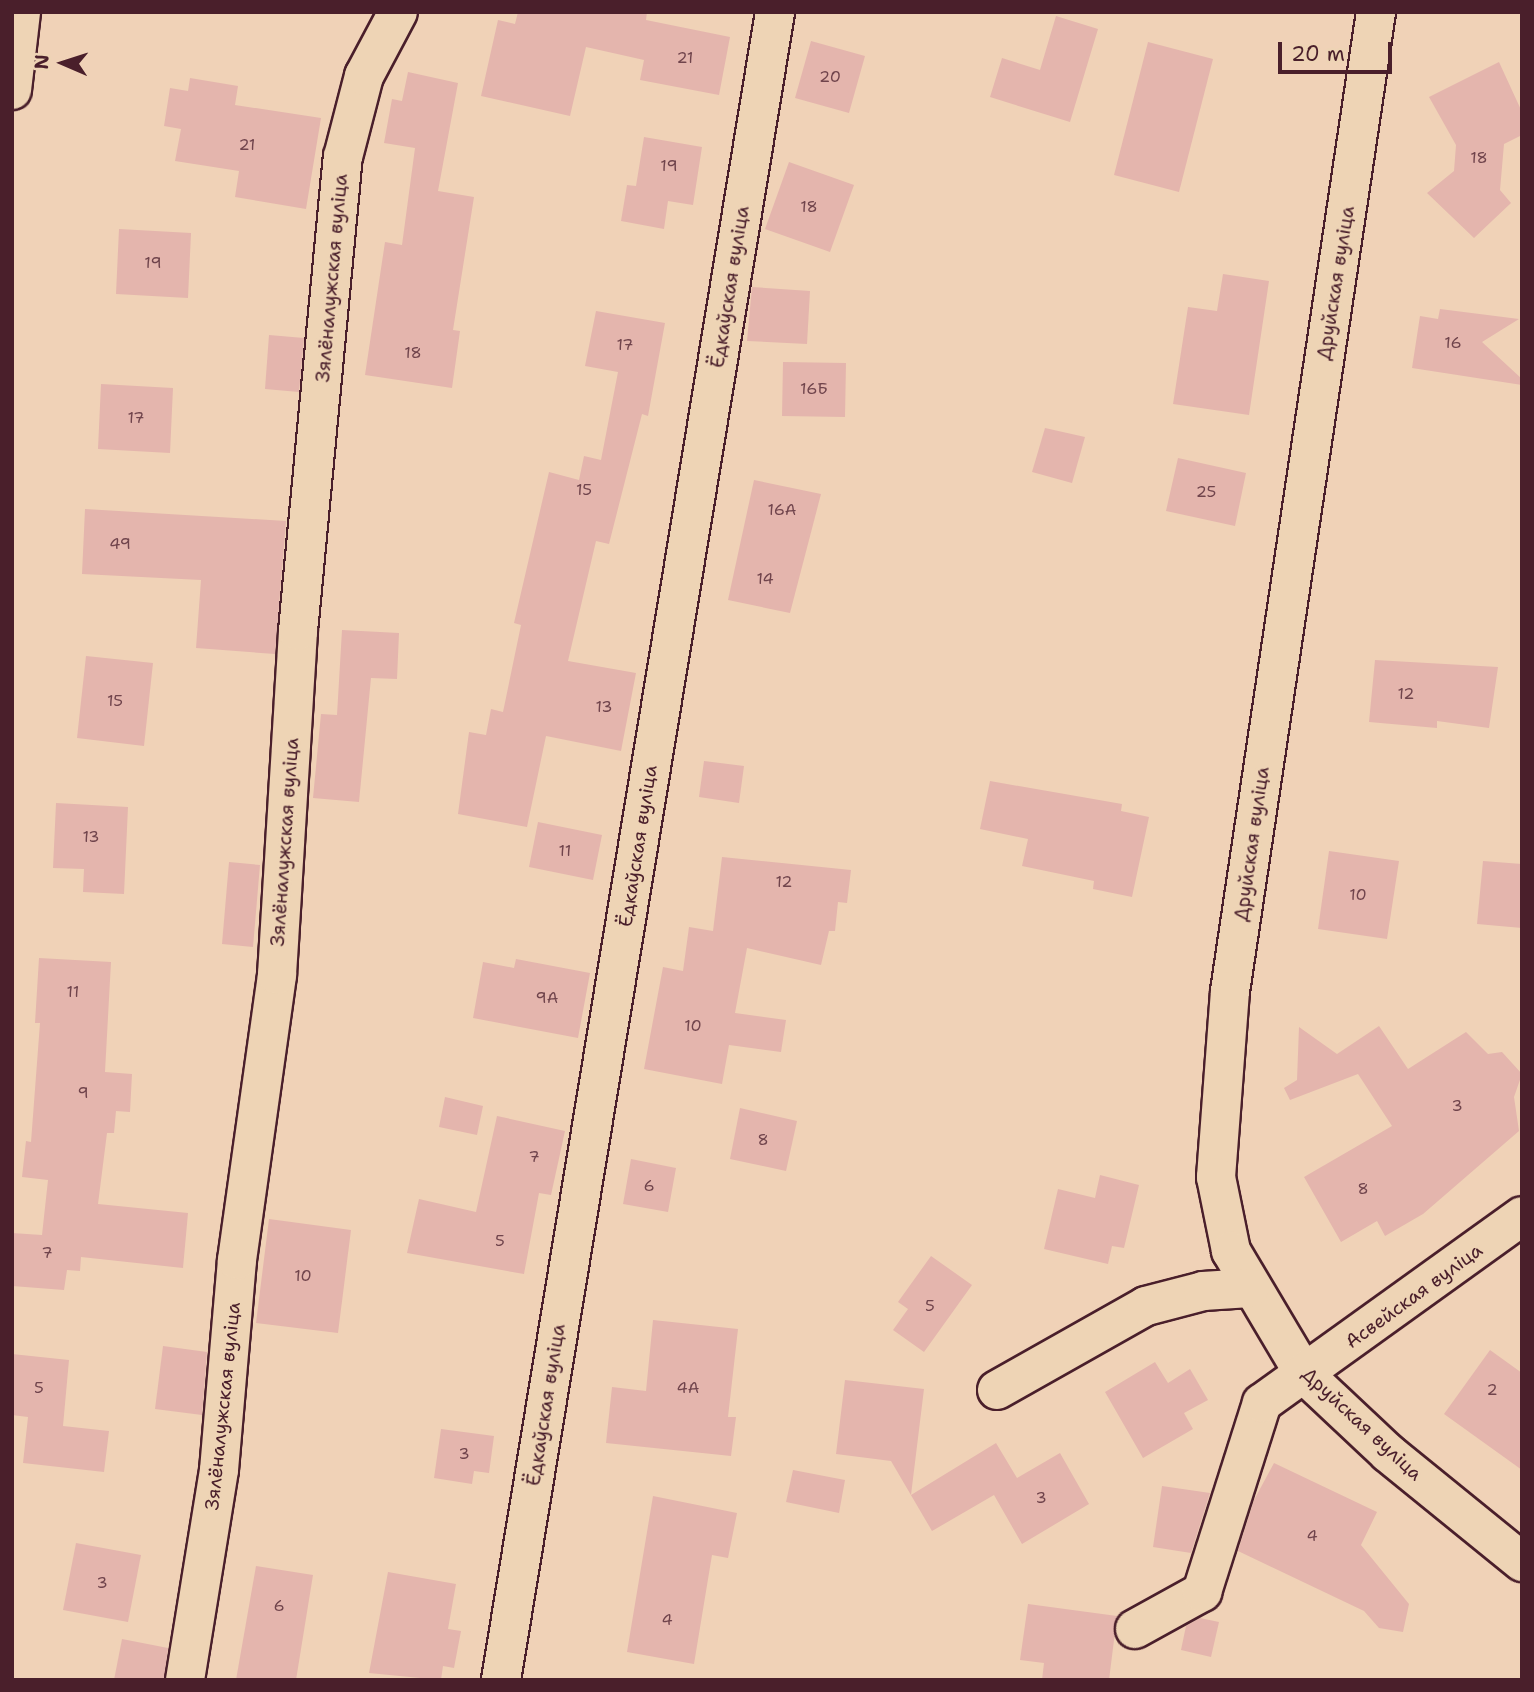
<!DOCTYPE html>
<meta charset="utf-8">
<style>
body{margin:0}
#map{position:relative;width:1534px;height:1692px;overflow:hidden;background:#f0d2b7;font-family:"Shantell Sans",sans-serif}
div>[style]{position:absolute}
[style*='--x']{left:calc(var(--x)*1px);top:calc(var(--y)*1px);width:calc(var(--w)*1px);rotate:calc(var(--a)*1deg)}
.building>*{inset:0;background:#e4b5ad}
.roads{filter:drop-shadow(2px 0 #4a1f2b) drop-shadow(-2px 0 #4a1f2b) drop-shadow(0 2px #4a1f2b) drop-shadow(0 -2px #4a1f2b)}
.minor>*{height:38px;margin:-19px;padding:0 19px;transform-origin:19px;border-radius:19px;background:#eed4b5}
span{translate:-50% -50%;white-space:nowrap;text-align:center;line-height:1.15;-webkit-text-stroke:5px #eed4b5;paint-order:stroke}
.number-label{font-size:16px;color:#70444c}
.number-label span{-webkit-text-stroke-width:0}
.street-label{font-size:19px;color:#4a1f2b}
.frame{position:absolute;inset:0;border:14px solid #4a1f2b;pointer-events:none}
.north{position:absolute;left:28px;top:28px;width:70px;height:70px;-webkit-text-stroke:5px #eed4b5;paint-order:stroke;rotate:273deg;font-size:19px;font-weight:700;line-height:28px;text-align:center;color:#4a1f2b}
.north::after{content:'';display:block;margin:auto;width:24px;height:32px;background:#4a1f2b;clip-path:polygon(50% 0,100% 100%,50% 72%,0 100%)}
.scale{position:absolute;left:1278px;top:42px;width:114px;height:32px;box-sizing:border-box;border:4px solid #4a1f2b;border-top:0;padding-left:9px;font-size:21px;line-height:24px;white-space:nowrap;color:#4a1f2b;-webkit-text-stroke:5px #eed4b5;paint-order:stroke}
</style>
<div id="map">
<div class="building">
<div style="clip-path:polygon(518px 12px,647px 12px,646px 20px,730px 37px,719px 95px,640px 80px,644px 60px,586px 47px,570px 116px,481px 96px,498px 20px,515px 24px)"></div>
<div style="clip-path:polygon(1056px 16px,1098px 29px,1070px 122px,990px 97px,1002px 58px,1040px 70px)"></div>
<div style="clip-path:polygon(811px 41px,865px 56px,849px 113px,795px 98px)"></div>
<div style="clip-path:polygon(1148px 42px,1213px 59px,1179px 192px,1114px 175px)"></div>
<div style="clip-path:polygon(1499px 62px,1522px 112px,1522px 135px,1504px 144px,1500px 190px,1511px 203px,1474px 238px,1427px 193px,1454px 171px,1456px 145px,1429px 97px)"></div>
<div style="clip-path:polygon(408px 72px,458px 83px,438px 191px,474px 197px,453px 330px,460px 331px,452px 388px,365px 375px,385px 242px,402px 245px,415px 148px,384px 143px,392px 99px,402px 101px)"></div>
<div style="clip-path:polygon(190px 78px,238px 86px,235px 105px,321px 118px,306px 209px,235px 197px,239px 171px,175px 161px,181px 129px,164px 126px,170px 88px,188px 91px)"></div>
<div style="clip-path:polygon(644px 137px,702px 147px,693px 205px,668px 201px,664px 229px,621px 221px,627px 185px,636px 186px)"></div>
<div style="clip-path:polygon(789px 162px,854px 185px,830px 252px,765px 229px)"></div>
<div style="clip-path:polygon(119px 229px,191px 233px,188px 298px,116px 294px)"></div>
<div style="clip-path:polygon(1223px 274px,1269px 281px,1249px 415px,1173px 404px,1188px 307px,1217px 311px)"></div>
<div style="clip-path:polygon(752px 287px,810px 291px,807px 344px,747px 341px)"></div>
<div style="clip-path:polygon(1440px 309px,1519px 319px,1482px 342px,1522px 379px,1522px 385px,1412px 368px,1420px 316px,1438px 319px)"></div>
<div style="clip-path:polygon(596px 311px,665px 323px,648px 416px,642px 414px,609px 544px,596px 541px,568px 661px,636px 673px,621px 751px,546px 736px,527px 827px,458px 814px,469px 732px,486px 735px,491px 709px,503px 712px,521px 625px,514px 623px,549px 472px,579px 480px,584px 456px,601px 460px,618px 372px,585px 366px)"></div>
<div style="clip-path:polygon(269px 335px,304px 338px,299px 392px,265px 389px)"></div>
<div style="clip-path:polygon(783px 362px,846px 363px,845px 417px,782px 416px)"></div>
<div style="clip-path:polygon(101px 384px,173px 388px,170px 453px,98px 449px)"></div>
<div style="clip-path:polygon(1045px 428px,1085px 437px,1072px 483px,1032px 472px)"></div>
<div style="clip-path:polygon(1178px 458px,1246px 473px,1235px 526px,1166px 511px)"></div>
<div style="clip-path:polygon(754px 480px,821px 494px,790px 613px,728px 600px)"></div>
<div style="clip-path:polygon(85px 509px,286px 521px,275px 654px,196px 648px,201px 580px,82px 574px)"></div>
<div style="clip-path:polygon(342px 630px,399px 633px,397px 679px,371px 678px,359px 802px,313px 798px,321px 714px,337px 715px)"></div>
<div style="clip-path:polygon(86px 656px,153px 663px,144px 746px,77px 738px)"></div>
<div style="clip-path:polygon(1375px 660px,1498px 667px,1489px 728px,1437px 721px,1437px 728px,1369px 722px)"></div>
<div style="clip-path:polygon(704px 761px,744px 766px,739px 803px,699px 797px)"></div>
<div style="clip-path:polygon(990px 781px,1122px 804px,1121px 811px,1149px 817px,1132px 897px,1093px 889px,1094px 881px,1022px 866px,1028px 839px,980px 829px)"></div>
<div style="clip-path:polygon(56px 803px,128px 807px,124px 894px,83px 892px,84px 869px,53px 868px)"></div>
<div style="clip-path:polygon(538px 822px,602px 835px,593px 880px,529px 867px)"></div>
<div style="clip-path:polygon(1329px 851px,1399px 861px,1387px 939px,1318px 929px)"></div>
<div style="clip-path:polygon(722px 857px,851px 870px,847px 903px,838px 902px,835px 931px,829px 931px,821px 965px,747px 948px,735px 1013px,786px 1020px,781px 1052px,729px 1045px,722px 1084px,644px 1069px,663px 967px,683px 971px,689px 927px,713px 931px)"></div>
<div style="clip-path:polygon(1483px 861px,1522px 864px,1522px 928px,1477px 924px)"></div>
<div style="clip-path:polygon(229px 862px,260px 865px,253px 947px,222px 944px)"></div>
<div style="clip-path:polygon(39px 958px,111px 962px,105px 1072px,132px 1074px,130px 1112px,116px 1111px,114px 1133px,107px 1133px,98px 1204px,188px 1213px,183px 1268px,81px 1257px,80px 1271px,67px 1270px,64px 1290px,12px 1286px,12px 1233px,42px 1235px,48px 1180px,22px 1177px,26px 1141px,31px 1142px,40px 1023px,35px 1023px)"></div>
<div style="clip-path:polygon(516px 959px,590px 973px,578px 1038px,473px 1018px,483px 962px,514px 968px)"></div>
<div style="clip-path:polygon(1379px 1026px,1408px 1069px,1466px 1032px,1488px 1054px,1502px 1052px,1522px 1074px,1514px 1097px,1519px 1131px,1423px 1214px,1385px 1236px,1377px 1221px,1341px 1242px,1304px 1177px,1392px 1126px,1358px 1074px,1290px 1100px,1284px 1088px,1297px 1080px,1299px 1027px,1337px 1054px)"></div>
<div style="clip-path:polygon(445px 1097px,483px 1106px,477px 1135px,439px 1127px)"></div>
<div style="clip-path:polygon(740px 1108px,797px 1121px,786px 1171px,730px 1159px)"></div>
<div style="clip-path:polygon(497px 1116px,565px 1131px,551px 1195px,539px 1193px,524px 1274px,407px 1253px,419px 1199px,476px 1212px)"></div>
<div style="clip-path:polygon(631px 1159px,676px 1168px,668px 1212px,623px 1204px)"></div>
<div style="clip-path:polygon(1100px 1175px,1139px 1185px,1124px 1248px,1112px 1246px,1108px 1264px,1044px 1249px,1058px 1189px,1095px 1198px)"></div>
<div style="clip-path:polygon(269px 1219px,351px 1230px,338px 1333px,256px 1323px)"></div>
<div style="clip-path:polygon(931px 1256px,972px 1285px,924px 1352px,893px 1330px,908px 1309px,898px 1302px)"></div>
<div style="clip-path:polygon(653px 1320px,738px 1329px,728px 1417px,736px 1417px,731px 1456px,606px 1443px,612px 1387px,646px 1391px)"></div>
<div style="clip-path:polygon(163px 1346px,207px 1352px,202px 1415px,155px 1409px)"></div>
<div style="clip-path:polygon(1490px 1350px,1522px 1373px,1522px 1470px,1444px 1414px)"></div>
<div style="clip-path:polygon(12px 1354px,69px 1360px,63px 1426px,109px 1431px,104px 1472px,23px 1463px,28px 1417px,12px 1415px)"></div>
<div style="clip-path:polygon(1155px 1362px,1168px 1383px,1190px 1369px,1208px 1400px,1184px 1413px,1193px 1429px,1143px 1458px,1105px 1392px)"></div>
<div style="clip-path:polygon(845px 1380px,924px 1389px,911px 1495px,996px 1443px,1017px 1478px,1060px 1453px,1089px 1504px,1022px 1544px,994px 1495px,932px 1531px,891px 1461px,836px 1454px)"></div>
<div style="clip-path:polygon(441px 1429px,494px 1436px,489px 1473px,474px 1471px,472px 1484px,434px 1478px)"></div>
<div style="clip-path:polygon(1274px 1463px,1377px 1512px,1361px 1545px,1409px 1604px,1403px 1632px,1379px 1628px,1364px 1611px,1238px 1551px,1254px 1500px)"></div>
<div style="clip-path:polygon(793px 1470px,845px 1480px,839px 1513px,786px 1502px)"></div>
<div style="clip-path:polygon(1162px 1486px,1210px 1493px,1191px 1553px,1153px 1547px)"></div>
<div style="clip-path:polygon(653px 1496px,737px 1513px,728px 1558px,712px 1555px,694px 1664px,627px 1652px)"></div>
<div style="clip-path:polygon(76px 1543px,141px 1555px,128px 1622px,63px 1610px)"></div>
<div style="clip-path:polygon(256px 1566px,313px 1575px,296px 1680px,236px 1680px)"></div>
<div style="clip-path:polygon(388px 1572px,456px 1584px,448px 1629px,461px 1631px,454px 1668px,443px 1666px,441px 1680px,369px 1673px)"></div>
<div style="clip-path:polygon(1028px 1604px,1117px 1616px,1109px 1680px,1042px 1680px,1044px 1663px,1020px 1660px)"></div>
<div style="clip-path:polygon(1200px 1618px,1219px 1622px,1211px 1657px,1181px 1650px,1186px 1626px)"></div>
<div style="clip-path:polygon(122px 1639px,168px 1648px,164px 1680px,114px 1680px)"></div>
</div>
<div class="roads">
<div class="minor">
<div style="--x:1376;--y:12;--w:990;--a:98.48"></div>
<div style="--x:1230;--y:991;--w:187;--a:94.3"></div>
<div style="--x:1216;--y:1177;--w:76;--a:78.5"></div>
<div style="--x:1231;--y:1251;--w:143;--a:59.3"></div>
<div style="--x:1304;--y:1374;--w:115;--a:43.2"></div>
<div style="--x:1388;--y:1453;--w:173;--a:39.1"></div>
<div style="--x:12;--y:90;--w:79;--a:-83.4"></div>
<div style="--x:997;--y:1390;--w:171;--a:-29.4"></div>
<div style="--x:1146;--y:1306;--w:59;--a:-14.7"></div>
<div style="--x:1203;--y:1291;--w:47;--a:-3.7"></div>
<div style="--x:1135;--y:1629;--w:77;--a:-28.9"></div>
<div style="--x:1202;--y:1592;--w:198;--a:-72.4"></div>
<div style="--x:1262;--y:1403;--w:320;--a:-35.7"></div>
<div style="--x:185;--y:1680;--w:213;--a:-80.8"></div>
<div style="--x:219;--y:1470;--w:211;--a:-85.1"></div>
<div style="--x:237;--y:1260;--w:288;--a:-82"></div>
<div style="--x:277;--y:975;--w:345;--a:-86.5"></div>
<div style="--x:298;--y:631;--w:476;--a:-84.6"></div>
<div style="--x:343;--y:157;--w:84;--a:-75.5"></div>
<div style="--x:364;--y:76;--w:72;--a:-62"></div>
<div style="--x:501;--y:1680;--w:1690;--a:-80.67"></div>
</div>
</div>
<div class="number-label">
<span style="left:685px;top:58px">21</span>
<span style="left:830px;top:77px">20</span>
<span style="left:247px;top:145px">21</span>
<span style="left:1479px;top:158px">18</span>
<span style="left:669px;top:166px">19</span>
<span style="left:809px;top:207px">18</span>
<span style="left:153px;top:263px">19</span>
<span style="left:1453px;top:343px">16</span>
<span style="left:625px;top:345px">17</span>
<span style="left:413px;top:353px">18</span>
<span style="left:814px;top:389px">16Б</span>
<span style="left:136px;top:418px">17</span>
<span style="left:584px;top:490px">15</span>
<span style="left:1206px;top:492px">25</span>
<span style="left:782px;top:510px">16А</span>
<span style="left:120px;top:544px">49</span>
<span style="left:765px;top:579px">14</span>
<span style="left:1406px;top:694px">12</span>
<span style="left:115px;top:701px">15</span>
<span style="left:604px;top:707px">13</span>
<span style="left:91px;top:837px">13</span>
<span style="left:565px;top:851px">11</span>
<span style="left:784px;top:882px">12</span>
<span style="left:1358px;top:895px">10</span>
<span style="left:73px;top:992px">11</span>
<span style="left:547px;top:998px">9А</span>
<span style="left:693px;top:1026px">10</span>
<span style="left:83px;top:1093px">9</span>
<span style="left:1457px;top:1106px">3</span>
<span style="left:763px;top:1140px">8</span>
<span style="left:534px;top:1157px">7</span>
<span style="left:649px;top:1186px">6</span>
<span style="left:1363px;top:1189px">8</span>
<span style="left:500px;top:1241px">5</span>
<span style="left:47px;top:1253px">7</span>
<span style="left:303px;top:1276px">10</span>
<span style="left:930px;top:1306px">5</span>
<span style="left:39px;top:1388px">5</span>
<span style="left:688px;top:1388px">4А</span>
<span style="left:1492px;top:1390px">2</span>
<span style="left:464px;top:1454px">3</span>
<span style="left:1041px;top:1498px">3</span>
<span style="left:1312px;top:1536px">4</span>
<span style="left:102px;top:1583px">3</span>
<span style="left:279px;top:1606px">6</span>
<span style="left:667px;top:1620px">4</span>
</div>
<div class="street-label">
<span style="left:332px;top:278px;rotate:-85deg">Зялёналужская вуліца</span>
<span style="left:1336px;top:283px;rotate:-81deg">Друйская вуліца</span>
<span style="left:730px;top:287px;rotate:-81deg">Ёдкаўская вуліца</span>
<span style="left:285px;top:842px;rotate:-86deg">Зялёналужская вуліца</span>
<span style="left:1252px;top:844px;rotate:-82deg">Друйская вуліца</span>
<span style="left:638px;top:846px;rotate:-81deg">Ёдкаўская вуліца</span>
<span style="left:1414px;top:1296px;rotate:-36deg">Асвейская вуліца</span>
<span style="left:546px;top:1405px;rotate:-81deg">Ёдкаўская вуліца</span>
<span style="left:223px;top:1406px;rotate:-84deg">Зялёналужская вуліца</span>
<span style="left:1362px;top:1424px;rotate:43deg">Друйская вуліца</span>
</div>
<div class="frame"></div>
<div class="north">N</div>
<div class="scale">20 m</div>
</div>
